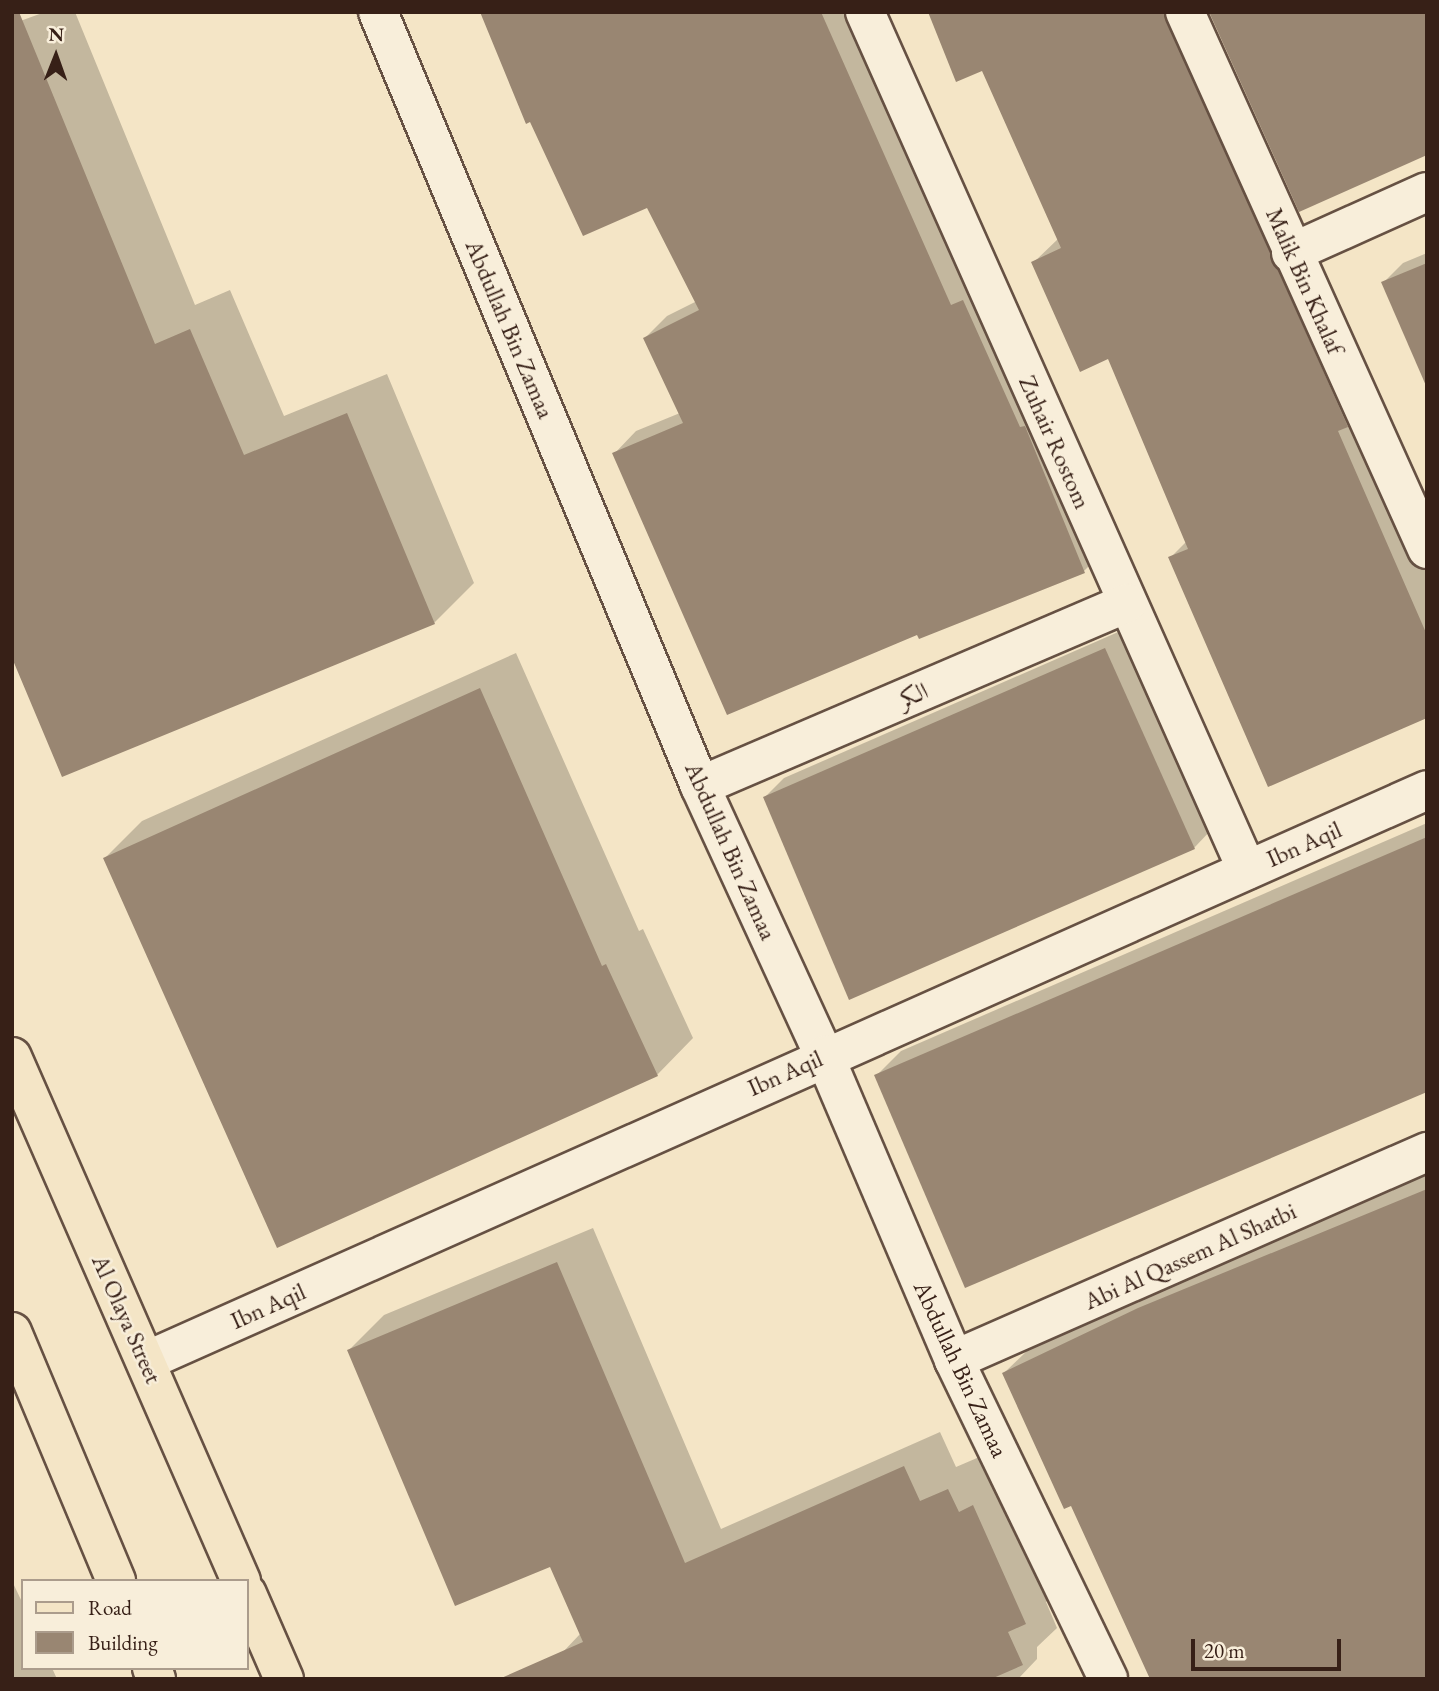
<!DOCTYPE html>
<meta charset="utf-8">
<style>
body{margin:0}
#map{position:relative;width:1439px;height:1691px;overflow:hidden;background:#f4e5c6;font-family:"EB Garamond",Amiri,serif}
div>[style]{position:absolute}
[style*='--x']{left:calc(var(--x)*1px);top:calc(var(--y)*1px);width:calc(var(--w)*1px);rotate:calc(var(--a)*1deg)}
.shadow>*{inset:0;background:#0003}
.building>*{inset:0;background:#998672}
.roads{filter:drop-shadow(2px 0 #665143) drop-shadow(-2px 0 #665143) drop-shadow(0 2px #665143) drop-shadow(0 -2px #665143)}
.minor>*{height:38px;margin:-19px;padding:0 19px;transform-origin:19px;border-radius:19px;background:#f8eeda}
.primary>*{height:38px;margin:-19px;padding:0 19px;transform-origin:19px;border-radius:19px;background:#f4e5c6}
span{translate:-50% -50%;white-space:nowrap;text-align:center;line-height:1.15;-webkit-text-stroke:5px #f8eeda;paint-order:stroke}
.street-label{font-size:24px;color:#372017}
.frame{position:absolute;inset:0;border:14px solid #372017;pointer-events:none}
.legend{position:absolute;left:21px;top:1579px;width:228px;height:91px;box-sizing:border-box;background:#f8eeda;border:2px solid #ab9c8c;margin:0;padding:9px 12px;list-style:none;font-size:21px;color:#372017}
.legend li{display:flex;align-items:center;gap:14px;height:35px}
.legend b{width:35px;border:2px solid #ab9c8c}
.north{position:absolute;left:21px;top:21px;width:70px;height:70px;-webkit-text-stroke:5px #f8eeda;paint-order:stroke;rotate:1deg;font-size:19px;font-weight:700;line-height:28px;text-align:center;color:#372017}
.north::after{content:'';display:block;margin:auto;width:24px;height:32px;background:#372017;clip-path:polygon(50% 0,100% 100%,50% 72%,0 100%)}
.scale{position:absolute;left:1191px;top:1639px;width:150px;height:32px;box-sizing:border-box;border:4px solid #372017;border-top:0;padding-left:9px;font-size:21px;line-height:24px;white-space:nowrap;color:#372017;-webkit-text-stroke:5px #f8eeda;paint-order:stroke}
</style>
<div id="map">
<div class="shadow">
<div style="clip-path:polygon(45px 12px,75px 12px,195px 305px,230px 290px,284px 416px,387px 374px,474px 583px,434px 623px,12px 652px,12px 24px)"></div>
<div style="clip-path:polygon(488px 12px,853px 12px,1106px 549px,1084px 571px,918px 633px,614px 454px,636px 431px,680px 413px,645px 338px,667px 316px,697px 301px,648px 205px)"></div>
<div style="clip-path:polygon(930px 12px,1196px 12px,1427px 563px,1427px 716px,1170px 558px,1187px 541px,1109px 357px,1033px 263px,1059px 238px,983px 69px)"></div>
<div style="clip-path:polygon(1427px 253px,1427px 384px,1383px 283px,1403px 263px)"></div>
<div style="clip-path:polygon(1125px 629px,1213px 828px,1194px 848px,765px 797px,784px 778px)"></div>
<div style="clip-path:polygon(516px 653px,639px 931px,643px 929px,693px 1038px,657px 1075px,105px 858px,142px 821px)"></div>
<div style="clip-path:polygon(1427px 823px,1427px 1088px,876px 1076px,901px 1051px)"></div>
<div style="clip-path:polygon(1427px 1175px,1427px 1679px,1072px 1504px,1004px 1373px,1031px 1347px,1166px 1282px)"></div>
<div style="clip-path:polygon(593px 1228px,721px 1529px,940px 1432px,956px 1467px,984px 1455px,1061px 1587px,1046px 1602px,1057px 1628px,1037px 1647px,1037px 1659px,1018px 1679px,574px 1679px,562px 1653px,581px 1633px,551px 1565px,349px 1350px,384px 1315px)"></div>
<div style="clip-path:polygon(12px 1581px,23px 1604px,23px 1668px,52px 1668px,57px 1679px,12px 1679px)"></div>
</div>
<div class="building">
<div style="clip-path:polygon(12px 12px,19px 12px,155px 344px,190px 329px,244px 455px,347px 413px,435px 624px,62px 777px,12px 658px)"></div>
<div style="clip-path:polygon(480px 12px,821px 12px,951px 305px,963px 300px,1020px 427px,1025px 426px,1085px 573px,919px 639px,917px 635px,727px 715px,612px 453px,683px 423px,643px 338px,699px 310px,647px 208px,583px 236px,530px 122px,526px 124px)"></div>
<div style="clip-path:polygon(928px 12px,1164px 12px,1348px 427px,1338px 431px,1427px 635px,1427px 718px,1268px 787px,1168px 557px,1188px 549px,1108px 359px,1080px 372px,1031px 262px,1061px 248px,982px 71px,956px 82px)"></div>
<div style="clip-path:polygon(1209px 12px,1427px 12px,1427px 155px,1299px 212px)"></div>
<div style="clip-path:polygon(1427px 263px,1427px 388px,1381px 282px)"></div>
<div style="clip-path:polygon(1105px 648px,1195px 849px,849px 1000px,763px 797px)"></div>
<div style="clip-path:polygon(480px 688px,602px 966px,606px 964px,658px 1076px,277px 1248px,103px 858px)"></div>
<div style="clip-path:polygon(1427px 837px,1427px 1092px,965px 1288px,874px 1075px)"></div>
<div style="clip-path:polygon(1427px 1189px,1427px 1679px,1150px 1679px,1071px 1506px,1064px 1509px,1002px 1373px,1138px 1308px)"></div>
<div style="clip-path:polygon(557px 1262px,685px 1563px,904px 1466px,920px 1501px,948px 1489px,959px 1512px,973px 1505px,1026px 1624px,1008px 1632px,1023px 1665px,991px 1679px,499px 1679px,583px 1642px,550px 1567px,455px 1606px,347px 1350px)"></div>
</div>
<div class="roads">
<div class="minor">
<div style="--x:378;--y:12;--w:838;--a:67.41"></div>
<div style="--x:700;--y:786;--w:296;--a:65.3"></div>
<div style="--x:824;--y:1055;--w:332;--a:66.9"></div>
<div style="--x:954;--y:1360;--w:354;--a:64.2"></div>
<div style="--x:865;--y:12;--w:939;--a:66"></div>
<div style="--x:1185;--y:12;--w:589;--a:65.74"></div>
<div style="--x:1291;--y:253;--w:149;--a:-24.2"></div>
<div style="--x:700;--y:786;--w:464;--a:-23.2"></div>
<div style="--x:954;--y:1360;--w:517;--a:-23.74"></div>
<div style="--x:146;--y:1361;--w:1402;--a:-24.02"></div>
</div>
<div class="primary">
<div style="--x:12;--y:1057;--w:572;--a:66.39"></div>
<div style="--x:12;--y:1332;--w:270;--a:67.3"></div>
<div style="--x:247;--y:1594;--w:93;--a:66.5"></div>
<div style="--x:152;--y:1668;--w:12;--a:70"></div>
</div>
</div>
<div class="street-label">
<span style="left:1305px;top:281px;rotate:66deg">Malik Bin Khalaf</span>
<span style="left:510px;top:329px;rotate:67deg">Abdullah Bin Zamaa</span>
<span style="left:1055px;top:442px;rotate:66deg">Zuhair Rostom</span>
<span style="left:913px;top:695px;rotate:-23deg">الكر</span>
<span style="left:1304px;top:844px;rotate:-24deg">Ibn Aqil</span>
<span style="left:731px;top:851px;rotate:66deg">Abdullah Bin Zamaa</span>
<span style="left:785px;top:1073px;rotate:-24deg">Ibn Aqil</span>
<span style="left:1190px;top:1256px;rotate:-24deg">Abi Al Qassem Al Shatbi</span>
<span style="left:268px;top:1306px;rotate:-24deg">Ibn Aqil</span>
<span style="left:127px;top:1319px;rotate:66deg">Al Olaya Street</span>
<span style="left:961px;top:1369px;rotate:65deg">Abdullah Bin Zamaa</span>
</div>
<div class="frame"></div>
<ul class="legend">
<li><b style="height:9px;background:#f4e5c6"></b>Road</li>
<li><b style="height:19px;background:#998672"></b>Building</li>
</ul>
<div class="north">N</div>
<div class="scale">20 m</div>
</div>
